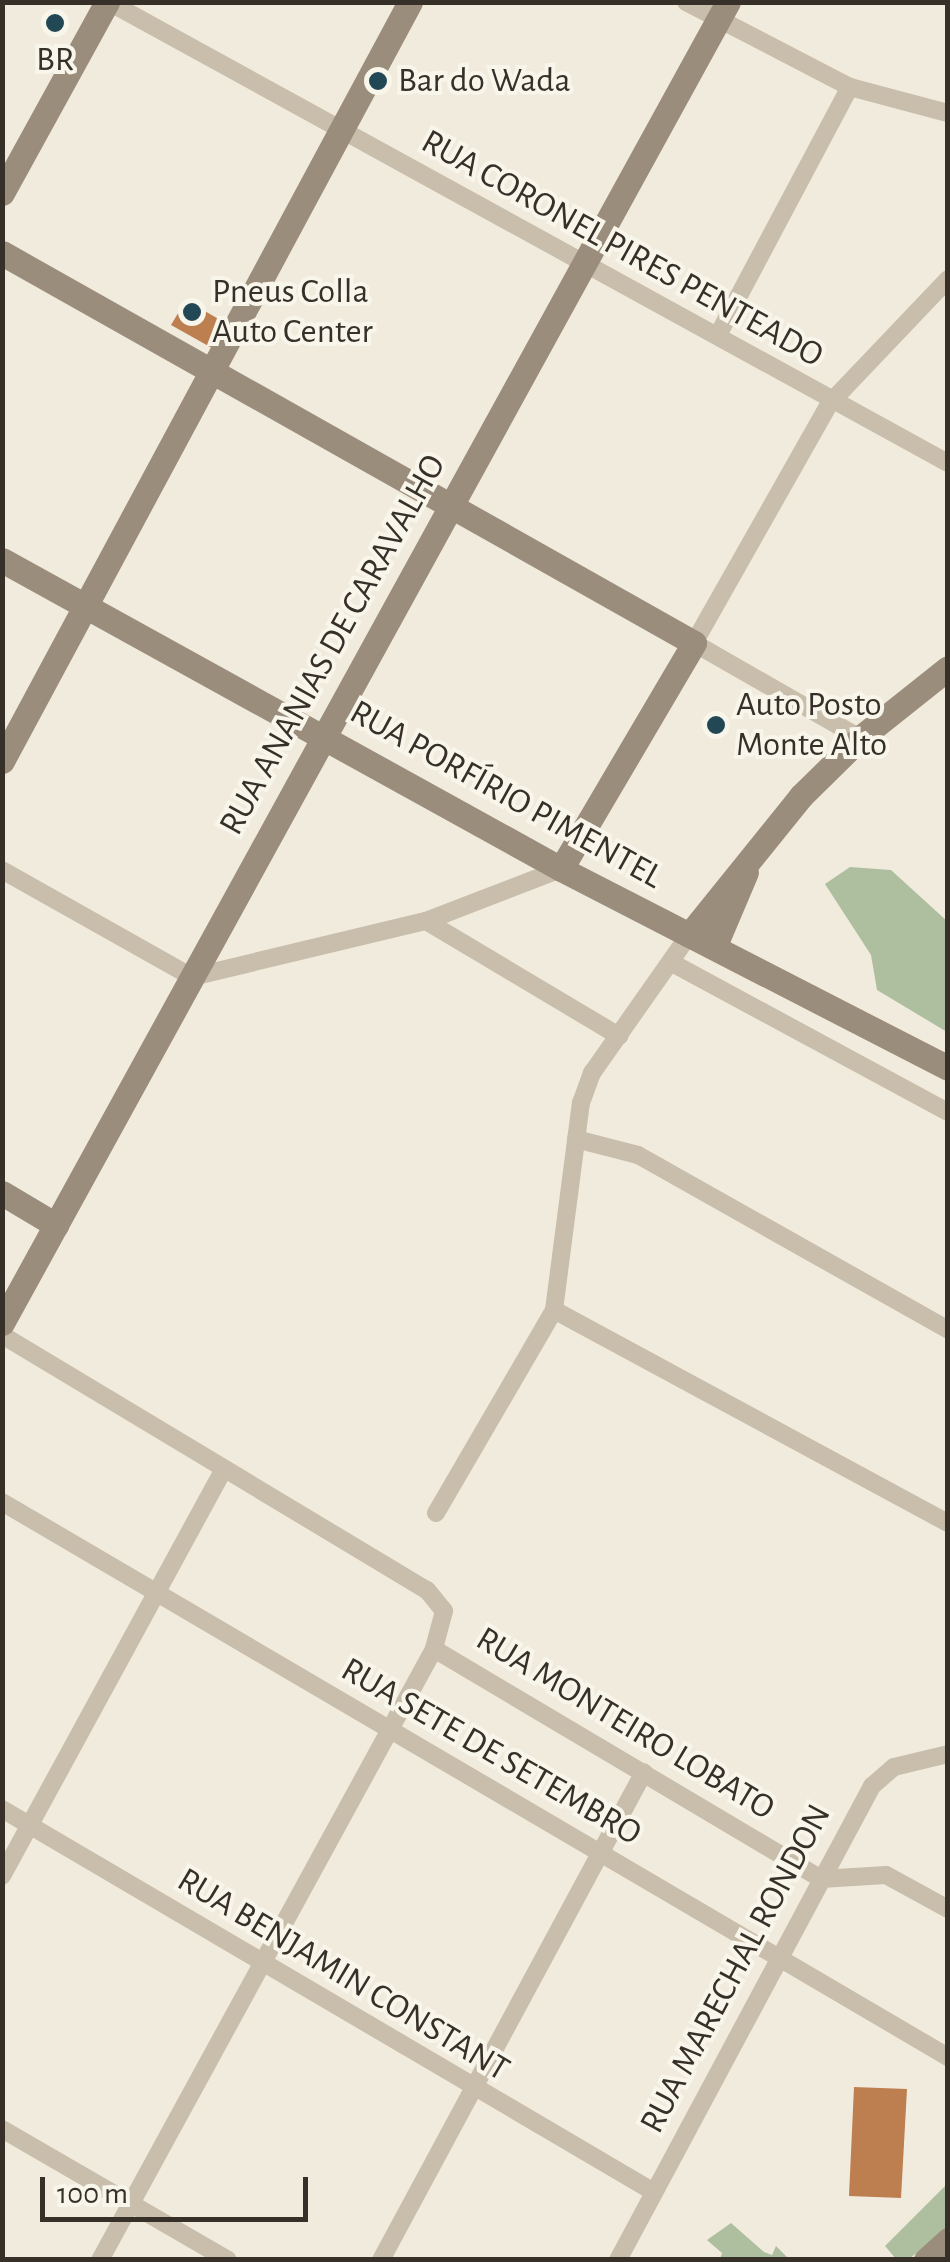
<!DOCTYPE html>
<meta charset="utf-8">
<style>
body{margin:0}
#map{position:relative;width:950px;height:2262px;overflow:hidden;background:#f1ebde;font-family:"Alegreya Sans",sans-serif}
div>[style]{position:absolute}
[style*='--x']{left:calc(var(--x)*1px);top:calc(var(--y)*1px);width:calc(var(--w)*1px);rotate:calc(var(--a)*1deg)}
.green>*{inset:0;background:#aebf9f}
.building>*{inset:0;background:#bd7f50}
.street>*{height:18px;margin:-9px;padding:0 9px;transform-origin:9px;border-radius:9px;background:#c8beab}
.secondary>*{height:25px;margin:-12.5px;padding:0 12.5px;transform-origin:12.5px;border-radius:12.5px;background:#9b8d7c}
.dots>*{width:28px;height:28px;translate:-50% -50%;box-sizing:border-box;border:5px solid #f8f5ea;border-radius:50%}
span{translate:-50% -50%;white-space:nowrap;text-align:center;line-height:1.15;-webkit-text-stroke:8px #f8f5ea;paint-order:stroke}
.poi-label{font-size:35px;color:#363029}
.left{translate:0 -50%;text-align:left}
.street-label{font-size:35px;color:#363029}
.frame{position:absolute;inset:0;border:5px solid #363029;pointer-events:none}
.scale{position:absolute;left:40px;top:2177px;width:268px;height:45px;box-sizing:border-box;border:5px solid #363029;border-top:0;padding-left:12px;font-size:30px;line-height:35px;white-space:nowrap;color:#363029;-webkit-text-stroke:8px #f8f5ea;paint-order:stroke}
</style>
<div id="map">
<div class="green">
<div style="clip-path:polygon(850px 867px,891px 870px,947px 921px,947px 1032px,877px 990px,871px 955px,825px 884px)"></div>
<div style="clip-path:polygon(947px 2184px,947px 2228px,909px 2259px,896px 2259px,885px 2246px)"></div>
<div style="clip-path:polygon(731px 2223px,764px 2252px,772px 2255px,776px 2246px,789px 2259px,720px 2259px,722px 2253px,707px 2240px)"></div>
</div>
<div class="building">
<div style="clip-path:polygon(186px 300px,227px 324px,212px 348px,171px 325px)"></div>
<div style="clip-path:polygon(854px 2087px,907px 2089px,901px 2198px,849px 2196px)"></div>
</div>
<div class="street">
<div style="--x:109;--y:2;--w:957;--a:28.79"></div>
<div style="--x:686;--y:2;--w:185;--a:27.4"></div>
<div style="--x:850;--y:87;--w:101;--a:14.9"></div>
<div style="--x:718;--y:335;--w:281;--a:-62"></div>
<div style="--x:860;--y:738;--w:191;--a:-150.2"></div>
<div style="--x:694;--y:643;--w:276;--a:-60.5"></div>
<div style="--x:830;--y:403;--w:171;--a:-46.4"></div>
<div style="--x:2;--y:870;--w:218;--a:29.4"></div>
<div style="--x:192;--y:977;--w:241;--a:-13.5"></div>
<div style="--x:426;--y:921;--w:145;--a:-21.1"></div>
<div style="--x:426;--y:921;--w:225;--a:30.8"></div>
<div style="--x:674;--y:964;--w:311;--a:28.4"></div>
<div style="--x:576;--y:1139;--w:64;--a:14.5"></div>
<div style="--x:638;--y:1155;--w:356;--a:29.4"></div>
<div style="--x:554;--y:1310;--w:448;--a:28.4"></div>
<div style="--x:2;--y:1335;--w:496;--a:31"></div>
<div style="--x:427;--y:1590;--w:27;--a:51"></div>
<div style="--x:444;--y:1611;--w:39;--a:105"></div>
<div style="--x:434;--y:1649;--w:696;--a:118.66"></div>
<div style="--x:2;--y:1502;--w:1097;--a:30.4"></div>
<div style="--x:436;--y:1513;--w:235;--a:-59.8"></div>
<div style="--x:554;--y:1310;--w:209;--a:-82.6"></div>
<div style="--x:581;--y:1103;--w:32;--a:-70"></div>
<div style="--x:592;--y:1073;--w:169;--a:-54.9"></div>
<div style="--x:434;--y:1649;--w:450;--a:30.7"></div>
<div style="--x:821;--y:1879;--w:65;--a:-3.5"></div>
<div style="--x:886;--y:1875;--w:71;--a:28.7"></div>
<div style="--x:2;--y:1809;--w:756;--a:30.43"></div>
<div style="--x:2;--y:1876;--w:461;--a:-61.4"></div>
<div style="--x:2;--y:2129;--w:261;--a:30.1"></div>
<div style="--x:381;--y:2260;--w:554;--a:-61.68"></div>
<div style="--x:618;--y:2260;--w:538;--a:-61.81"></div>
<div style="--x:872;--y:1786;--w:29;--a:-41"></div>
<div style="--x:894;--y:1767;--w:56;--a:-13.5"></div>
</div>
<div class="secondary">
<div style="--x:2;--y:193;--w:218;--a:-61.2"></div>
<div style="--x:2;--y:253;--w:794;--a:29.4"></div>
<div style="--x:694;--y:643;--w:262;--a:120.5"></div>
<div style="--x:2;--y:560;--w:639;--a:28.93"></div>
<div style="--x:561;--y:869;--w:435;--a:27.2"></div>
<div style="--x:2;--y:761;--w:862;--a:-61.74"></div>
<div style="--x:689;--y:935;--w:179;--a:-51.1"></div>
<div style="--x:801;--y:796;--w:83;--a:-44.5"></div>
<div style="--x:860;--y:738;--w:112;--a:-38.5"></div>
<div style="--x:715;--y:945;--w:79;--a:-67"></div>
<div style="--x:2;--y:1193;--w:63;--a:30.7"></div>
<div style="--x:2;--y:1323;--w:1507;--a:-61.21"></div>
<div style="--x:926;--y:2260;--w:30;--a:-42"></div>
</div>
<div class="dots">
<div style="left:55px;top:23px;background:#224855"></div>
<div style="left:378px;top:81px;background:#224855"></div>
<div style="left:192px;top:312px;background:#224855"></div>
<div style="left:716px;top:725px;background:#224855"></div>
</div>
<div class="poi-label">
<span style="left:55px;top:60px">BR</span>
<span class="left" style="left:398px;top:81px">Bar do Wada</span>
<span class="left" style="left:212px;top:312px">Pneus Colla<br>Auto Center</span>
<span class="left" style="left:736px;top:725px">Auto Posto<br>Monte Alto</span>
</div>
<div class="street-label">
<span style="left:622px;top:249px;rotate:29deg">RUA CORONEL PIRES PENTEADO</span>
<span style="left:333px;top:645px;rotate:-61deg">RUA ANANIAS DE CARAVALHO</span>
<span style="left:506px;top:795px;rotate:29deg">RUA PORFÍRIO PIMENTEL</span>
<span style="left:625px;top:1724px;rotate:31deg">RUA MONTEIRO LOBATO</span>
<span style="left:491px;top:1752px;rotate:30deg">RUA SETE DE SETEMBRO</span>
<span style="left:736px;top:1969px;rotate:-62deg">RUA MARECHAL RONDON</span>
<span style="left:343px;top:1975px;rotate:31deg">RUA BENJAMIN CONSTANT</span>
</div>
<div class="frame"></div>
<div class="scale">100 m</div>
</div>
